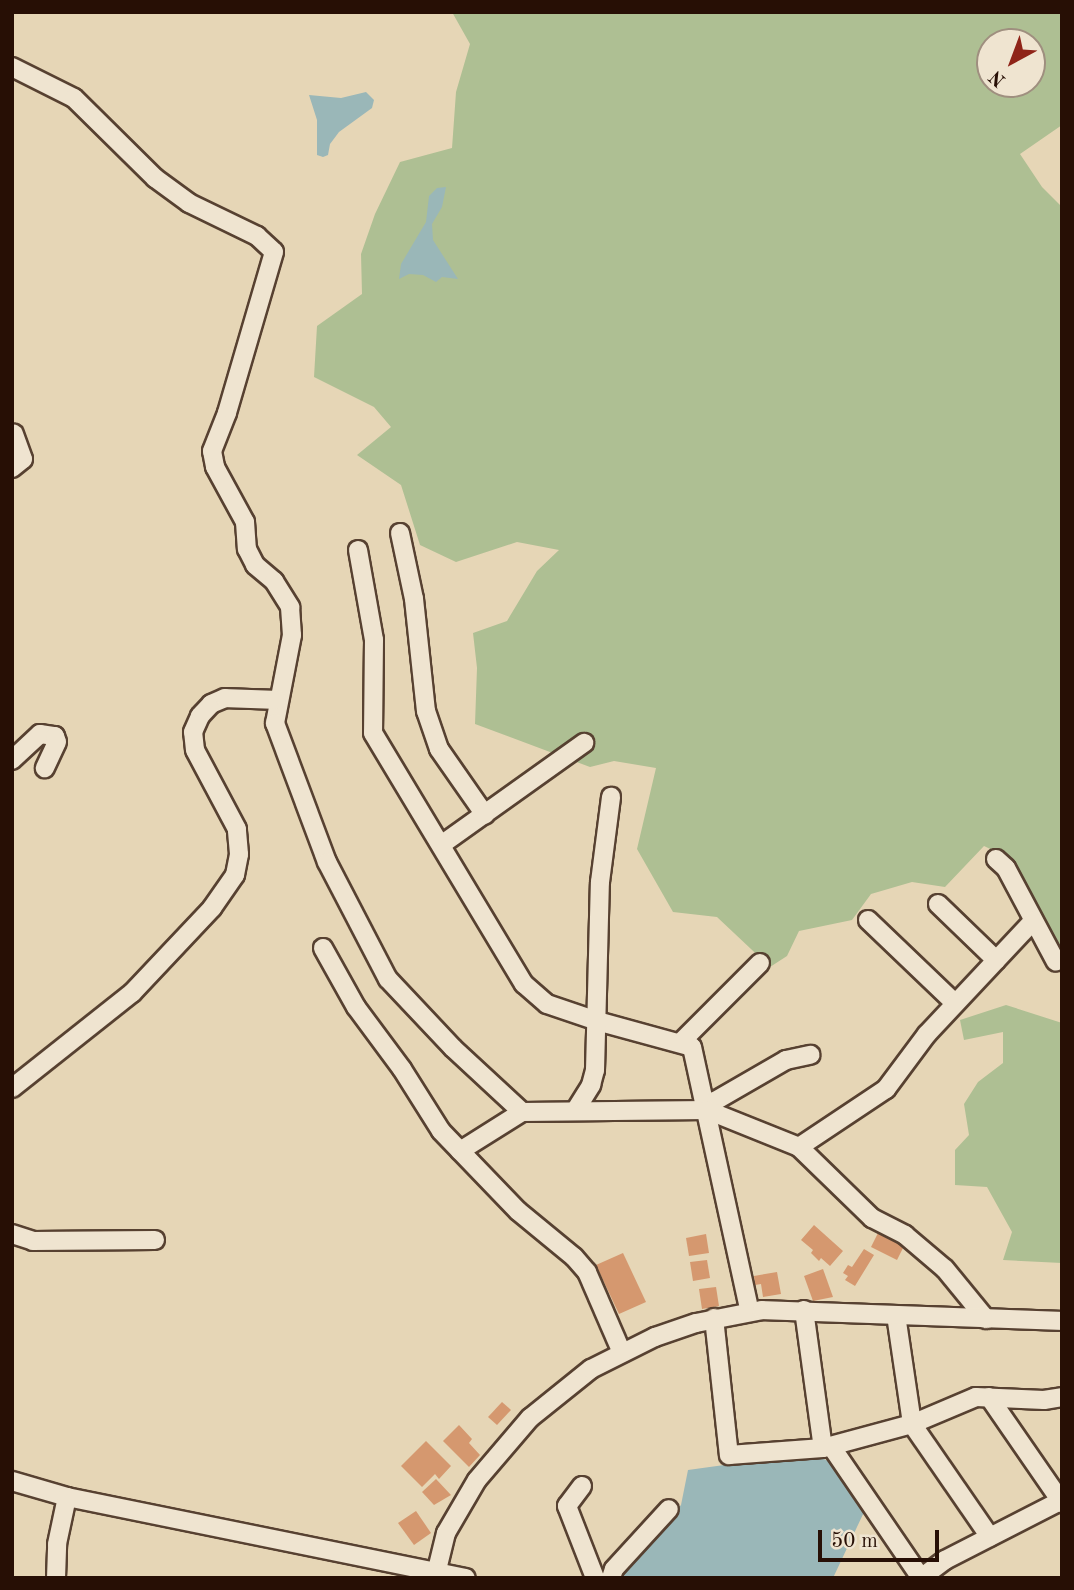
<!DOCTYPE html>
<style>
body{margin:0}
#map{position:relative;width:1074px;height:1590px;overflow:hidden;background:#e6d6b6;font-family:"Old Standard TT",serif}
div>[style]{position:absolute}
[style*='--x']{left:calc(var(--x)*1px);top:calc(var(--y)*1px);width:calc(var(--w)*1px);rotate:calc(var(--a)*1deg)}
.green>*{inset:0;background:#aebf93}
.water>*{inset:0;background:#9ab7b8}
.building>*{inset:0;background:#d5986f}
.roads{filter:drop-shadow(2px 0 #574131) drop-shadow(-2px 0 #574131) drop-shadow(0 2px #574131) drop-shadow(0 -2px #574131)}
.minor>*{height:18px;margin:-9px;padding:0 9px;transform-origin:9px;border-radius:9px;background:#efe4d0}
span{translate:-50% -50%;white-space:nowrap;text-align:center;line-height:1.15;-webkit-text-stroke:5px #efe4d0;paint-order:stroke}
.frame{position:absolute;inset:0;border:14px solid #270f05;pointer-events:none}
.north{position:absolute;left:976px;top:28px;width:70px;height:70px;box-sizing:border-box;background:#efe4d0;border:2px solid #9f8f7f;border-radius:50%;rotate:221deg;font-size:19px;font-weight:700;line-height:28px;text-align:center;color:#270f05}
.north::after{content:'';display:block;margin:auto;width:24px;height:32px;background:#8f2418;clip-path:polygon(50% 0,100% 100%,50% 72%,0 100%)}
.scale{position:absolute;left:818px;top:1530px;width:121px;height:32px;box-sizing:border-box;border:4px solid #270f05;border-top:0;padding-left:9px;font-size:21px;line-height:24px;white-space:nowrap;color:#270f05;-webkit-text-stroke:5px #efe4d0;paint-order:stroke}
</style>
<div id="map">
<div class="green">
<div style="clip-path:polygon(evenodd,452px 12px,1062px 12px,1062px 125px,1020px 154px,1042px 187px,1062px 207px,1062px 946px,1039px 926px,1007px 857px,984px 846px,945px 887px,912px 882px,871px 894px,852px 920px,799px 931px,787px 956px,770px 967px,717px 917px,673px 912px,637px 849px,656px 768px,614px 761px,590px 767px,475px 724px,477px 668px,473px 633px,507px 621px,537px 571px,559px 550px,517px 542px,456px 562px,420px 545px,401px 485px,357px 455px,391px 427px,374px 407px,314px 377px,317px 326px,362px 294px,361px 254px,375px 214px,400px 162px,452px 148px,456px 92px,470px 44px,452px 12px,990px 42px,1032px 42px,1032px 84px,990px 84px,990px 42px)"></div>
<div style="clip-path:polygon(1006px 1005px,1062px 1023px,1062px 1263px,1003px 1260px,1012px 1232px,987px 1187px,955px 1185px,955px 1150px,969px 1135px,964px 1104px,978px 1082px,1003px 1063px,1003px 1032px,964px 1040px,960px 1020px)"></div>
</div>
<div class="water">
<div style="clip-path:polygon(366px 92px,374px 100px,372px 108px,339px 132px,330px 144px,328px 155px,323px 157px,317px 155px,317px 120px,309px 95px,341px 98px)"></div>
<div style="clip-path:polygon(446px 187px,442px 207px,432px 224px,433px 240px,458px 279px,442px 277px,436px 282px,423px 275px,409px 274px,399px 279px,401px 264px,426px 222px,429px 196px,437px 188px)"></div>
<div style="clip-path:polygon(810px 1453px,835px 1464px,865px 1510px,833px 1578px,620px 1578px,623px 1567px,681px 1505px,688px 1470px)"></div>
</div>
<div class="building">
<div style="clip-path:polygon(814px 1225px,843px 1251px,830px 1266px,821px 1258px,819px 1261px,811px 1253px,813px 1250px,801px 1240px)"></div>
<div style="clip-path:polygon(879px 1231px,905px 1244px,897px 1260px,871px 1247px)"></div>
<div style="clip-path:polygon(706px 1234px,709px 1253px,689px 1256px,686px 1238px)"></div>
<div style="clip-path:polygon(864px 1249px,874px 1255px,855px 1286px,845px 1280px,848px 1276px,843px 1273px,848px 1265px,852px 1267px)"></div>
<div style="clip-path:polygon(623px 1253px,646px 1302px,619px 1314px,596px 1265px)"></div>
<div style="clip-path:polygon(707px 1260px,710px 1278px,693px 1281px,690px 1262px)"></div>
<div style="clip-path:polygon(823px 1269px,833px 1297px,813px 1301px,804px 1276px)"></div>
<div style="clip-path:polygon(777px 1272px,781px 1294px,763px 1297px,761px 1284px,755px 1285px,754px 1276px)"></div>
<div style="clip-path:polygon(716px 1287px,719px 1306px,702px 1309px,699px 1289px)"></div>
<div style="clip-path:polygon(502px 1402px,511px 1410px,497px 1425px,488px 1417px)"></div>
<div style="clip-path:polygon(459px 1425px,472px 1439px,469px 1443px,480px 1455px,469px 1467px,443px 1441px)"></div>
<div style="clip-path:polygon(426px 1441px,451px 1466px,439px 1479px,435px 1474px,422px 1487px,401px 1466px)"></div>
<div style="clip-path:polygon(436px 1479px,451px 1495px,434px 1505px,422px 1492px)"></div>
<div style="clip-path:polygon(416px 1511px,431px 1533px,414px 1545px,398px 1523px)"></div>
</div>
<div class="roads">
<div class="minor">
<div style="--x:12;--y:67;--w:69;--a:26.6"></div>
<div style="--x:74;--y:98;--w:114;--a:44.6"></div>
<div style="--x:155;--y:178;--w:42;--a:36.3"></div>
<div style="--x:189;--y:203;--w:76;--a:25.9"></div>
<div style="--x:257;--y:236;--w:23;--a:43"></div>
<div style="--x:274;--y:252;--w:168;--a:106.3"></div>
<div style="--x:227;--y:413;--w:41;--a:111.5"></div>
<div style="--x:212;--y:451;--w:16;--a:79"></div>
<div style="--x:215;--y:467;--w:63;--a:61.4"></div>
<div style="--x:245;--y:522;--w:27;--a:86"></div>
<div style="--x:247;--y:549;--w:18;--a:63"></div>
<div style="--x:255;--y:565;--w:25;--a:40"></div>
<div style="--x:274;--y:581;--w:31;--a:58"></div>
<div style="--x:290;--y:607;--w:28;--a:86"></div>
<div style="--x:292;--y:635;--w:90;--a:100.9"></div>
<div style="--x:275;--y:723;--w:148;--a:69.5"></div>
<div style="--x:327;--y:862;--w:132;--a:62.5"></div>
<div style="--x:388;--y:979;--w:95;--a:46.7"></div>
<div style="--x:453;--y:1048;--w:94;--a:42.8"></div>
<div style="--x:12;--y:468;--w:14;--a:-39"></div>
<div style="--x:23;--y:459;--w:27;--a:-110"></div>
<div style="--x:400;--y:533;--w:67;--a:78"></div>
<div style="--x:414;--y:599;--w:113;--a:83.9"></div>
<div style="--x:426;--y:711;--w:40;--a:71.1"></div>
<div style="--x:439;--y:749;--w:80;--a:55.1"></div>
<div style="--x:358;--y:550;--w:91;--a:79.9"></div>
<div style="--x:374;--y:640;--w:93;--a:90.6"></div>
<div style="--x:373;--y:733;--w:293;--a:59"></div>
<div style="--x:524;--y:984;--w:30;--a:41"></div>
<div style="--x:547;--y:1004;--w:53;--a:18.8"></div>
<div style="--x:597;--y:1021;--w:98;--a:15.3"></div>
<div style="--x:692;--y:1047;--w:271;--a:77.7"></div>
<div style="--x:12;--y:760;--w:38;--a:-43"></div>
<div style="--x:40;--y:734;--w:15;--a:8"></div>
<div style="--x:55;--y:736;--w:6;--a:72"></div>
<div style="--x:57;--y:742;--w:29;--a:115"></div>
<div style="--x:441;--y:845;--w:176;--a:-35.5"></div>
<div style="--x:996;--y:859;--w:13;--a:42"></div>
<div style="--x:1006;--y:868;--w:106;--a:62"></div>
<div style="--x:938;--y:904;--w:81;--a:44"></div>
<div style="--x:868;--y:920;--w:120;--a:43.7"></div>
<div style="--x:323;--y:948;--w:68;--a:60.8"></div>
<div style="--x:356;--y:1007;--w:77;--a:53.4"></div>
<div style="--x:402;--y:1069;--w:73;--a:57.8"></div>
<div style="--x:441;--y:1131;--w:111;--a:46.1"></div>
<div style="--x:518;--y:1211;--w:72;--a:39.4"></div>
<div style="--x:574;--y:1257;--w:20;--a:49"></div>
<div style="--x:587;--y:1272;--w:88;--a:66.6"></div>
<div style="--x:680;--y:1043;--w:113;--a:-45"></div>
<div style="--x:12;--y:1088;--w:153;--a:-38.4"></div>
<div style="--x:132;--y:993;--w:117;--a:-46.7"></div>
<div style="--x:212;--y:908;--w:40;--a:-55.1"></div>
<div style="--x:235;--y:875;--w:21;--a:-79"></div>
<div style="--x:239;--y:854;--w:25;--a:-95"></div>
<div style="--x:237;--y:829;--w:89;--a:-118"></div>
<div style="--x:195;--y:750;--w:18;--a:-96"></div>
<div style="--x:193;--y:732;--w:17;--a:-66"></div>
<div style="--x:200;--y:716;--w:16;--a:-47"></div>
<div style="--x:211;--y:704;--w:15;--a:-23"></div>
<div style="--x:225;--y:698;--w:52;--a:2.2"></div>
<div style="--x:707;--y:1110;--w:12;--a:-48"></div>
<div style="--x:715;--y:1101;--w:82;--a:-30"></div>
<div style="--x:786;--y:1060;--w:25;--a:-12"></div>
<div style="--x:575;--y:1111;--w:31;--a:-58"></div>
<div style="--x:591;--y:1085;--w:16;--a:-75"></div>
<div style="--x:595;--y:1070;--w:188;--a:-88.5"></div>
<div style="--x:600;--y:882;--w:86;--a:-82.6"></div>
<div style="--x:799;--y:1147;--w:105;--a:-33.7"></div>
<div style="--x:886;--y:1089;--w:69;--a:-53.3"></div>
<div style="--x:927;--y:1034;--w:155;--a:-46.8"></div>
<div style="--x:460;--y:1151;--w:73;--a:-32.2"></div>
<div style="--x:522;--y:1112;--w:185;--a:-0.6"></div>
<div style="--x:707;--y:1110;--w:99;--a:21.9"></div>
<div style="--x:799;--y:1147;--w:102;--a:44.2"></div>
<div style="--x:872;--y:1218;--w:37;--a:27"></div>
<div style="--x:905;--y:1235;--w:52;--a:40.4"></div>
<div style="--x:945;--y:1269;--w:65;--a:50.6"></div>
<div style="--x:12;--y:1234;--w:22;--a:18"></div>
<div style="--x:33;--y:1241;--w:122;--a:-0.5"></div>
<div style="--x:804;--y:1310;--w:139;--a:82.2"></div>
<div style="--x:896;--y:1315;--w:110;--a:81.6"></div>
<div style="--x:912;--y:1424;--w:137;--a:55.4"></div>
<div style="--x:714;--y:1318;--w:138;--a:83.8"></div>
<div style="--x:729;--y:1455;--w:94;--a:-4.3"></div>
<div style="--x:823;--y:1448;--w:92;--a:-15.1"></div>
<div style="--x:912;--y:1424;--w:69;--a:-22.9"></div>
<div style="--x:976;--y:1397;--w:68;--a:2.5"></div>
<div style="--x:1044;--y:1400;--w:18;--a:-9"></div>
<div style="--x:989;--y:1397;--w:129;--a:55.4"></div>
<div style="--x:831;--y:1446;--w:160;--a:55.7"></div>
<div style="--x:921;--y:1578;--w:30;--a:-37"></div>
<div style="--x:945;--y:1560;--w:131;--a:-27.1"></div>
<div style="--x:12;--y:1481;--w:57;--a:16.2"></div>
<div style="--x:67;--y:1497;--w:407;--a:11.5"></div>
<div style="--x:582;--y:1486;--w:25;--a:127"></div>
<div style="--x:567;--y:1506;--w:77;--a:68.7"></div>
<div style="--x:56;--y:1578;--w:34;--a:-88"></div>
<div style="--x:57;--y:1544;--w:48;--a:-78"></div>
<div style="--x:435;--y:1578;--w:46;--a:-76.3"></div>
<div style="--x:446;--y:1533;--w:61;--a:-59.7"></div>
<div style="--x:477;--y:1480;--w:82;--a:-49.5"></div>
<div style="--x:530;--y:1418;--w:78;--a:-38.8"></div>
<div style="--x:591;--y:1369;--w:72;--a:-26.6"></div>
<div style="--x:655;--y:1337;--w:43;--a:-18.9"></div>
<div style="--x:696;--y:1323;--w:67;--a:-11.1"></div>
<div style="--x:762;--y:1310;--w:300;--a:2.1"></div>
<div style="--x:611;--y:1578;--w:9;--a:-72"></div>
<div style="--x:614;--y:1569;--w:81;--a:-47.5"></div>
</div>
</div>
<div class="frame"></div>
<div class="north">N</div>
<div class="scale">50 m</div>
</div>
